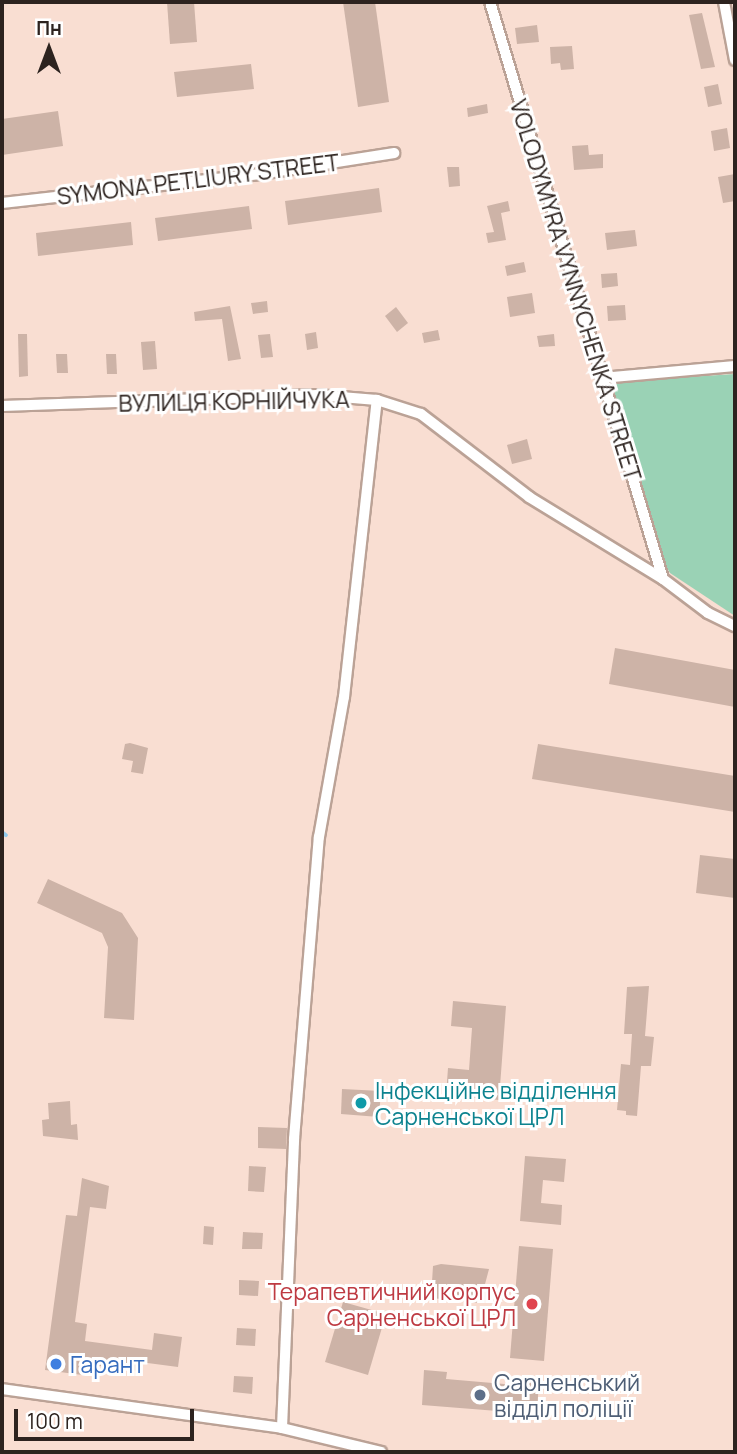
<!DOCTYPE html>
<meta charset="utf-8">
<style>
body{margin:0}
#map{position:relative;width:737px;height:1454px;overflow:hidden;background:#f9ded2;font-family:Manrope,sans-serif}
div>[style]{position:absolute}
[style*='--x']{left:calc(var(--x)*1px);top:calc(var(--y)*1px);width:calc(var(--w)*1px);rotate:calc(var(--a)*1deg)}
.green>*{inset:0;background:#9ad2b5}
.stream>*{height:3.5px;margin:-1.75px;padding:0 1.75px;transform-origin:1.75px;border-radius:1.75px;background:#91caec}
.building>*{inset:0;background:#cdb3a7}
.roads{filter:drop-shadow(2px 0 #bba296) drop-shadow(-2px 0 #bba296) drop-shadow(0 2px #bba296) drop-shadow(0 -2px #bba296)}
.street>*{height:10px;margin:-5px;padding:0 5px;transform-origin:5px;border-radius:5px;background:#fff}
.dots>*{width:19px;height:19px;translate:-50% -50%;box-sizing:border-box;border:4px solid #fff;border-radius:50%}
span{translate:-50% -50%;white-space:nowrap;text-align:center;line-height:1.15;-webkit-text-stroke:6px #fff;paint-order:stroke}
.street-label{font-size:23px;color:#2d231f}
.culture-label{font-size:23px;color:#0d838f}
.left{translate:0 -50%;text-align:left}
.health-label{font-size:23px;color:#be3a42}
.right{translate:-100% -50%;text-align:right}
.shop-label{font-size:23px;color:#366cbe}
.service-label{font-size:23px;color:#4e5e75}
.frame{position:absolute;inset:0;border:4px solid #2d231f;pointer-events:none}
.north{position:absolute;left:14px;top:14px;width:70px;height:70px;-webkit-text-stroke:5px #fff;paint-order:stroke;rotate:0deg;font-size:19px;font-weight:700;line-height:28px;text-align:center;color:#2d231f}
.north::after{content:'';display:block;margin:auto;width:24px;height:32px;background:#2d231f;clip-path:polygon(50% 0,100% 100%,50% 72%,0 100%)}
.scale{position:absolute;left:14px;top:1409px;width:180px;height:32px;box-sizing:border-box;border:4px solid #2d231f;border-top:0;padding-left:9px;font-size:21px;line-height:24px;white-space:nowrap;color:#2d231f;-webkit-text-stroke:5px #fff;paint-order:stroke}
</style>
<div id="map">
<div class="green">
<div style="clip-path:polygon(735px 374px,735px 616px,670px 573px,661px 558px,611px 382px)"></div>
</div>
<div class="stream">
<div style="--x:2;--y:832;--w:5;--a:37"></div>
</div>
<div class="building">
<div style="clip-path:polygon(167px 2px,194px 2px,197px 42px,170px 44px)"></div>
<div style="clip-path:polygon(343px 2px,375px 2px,389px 102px,358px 107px)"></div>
<div style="clip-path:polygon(702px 13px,715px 67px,701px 69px,689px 15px)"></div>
<div style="clip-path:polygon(537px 25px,539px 42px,517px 44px,515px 28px)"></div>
<div style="clip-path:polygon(572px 46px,574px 69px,561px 70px,560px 63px,551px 64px,550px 47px)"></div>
<div style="clip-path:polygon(251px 64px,254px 89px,177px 97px,174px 72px)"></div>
<div style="clip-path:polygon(718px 84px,722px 104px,708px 107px,704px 87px)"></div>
<div style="clip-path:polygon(487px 104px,488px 113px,468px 117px,467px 108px)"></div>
<div style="clip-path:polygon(58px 111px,63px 146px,2px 155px,2px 119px)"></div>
<div style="clip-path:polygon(727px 128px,730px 148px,714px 151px,711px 131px)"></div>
<div style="clip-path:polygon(588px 145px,589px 155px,603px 154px,603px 168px,574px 170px,572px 146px)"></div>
<div style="clip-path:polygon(447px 167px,459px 167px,460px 186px,449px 187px)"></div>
<div style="clip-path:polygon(735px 174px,735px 201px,723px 203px,718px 177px)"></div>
<div style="clip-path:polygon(379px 188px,382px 212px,288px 225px,285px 201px)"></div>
<div style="clip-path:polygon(508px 201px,510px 211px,501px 213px,506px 240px,488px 243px,486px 233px,494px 232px,487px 206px)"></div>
<div style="clip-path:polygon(249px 206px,252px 229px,158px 241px,155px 218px)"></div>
<div style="clip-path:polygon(131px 222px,133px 245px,38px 256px,36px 233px)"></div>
<div style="clip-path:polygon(635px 230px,637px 246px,607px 250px,605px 233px)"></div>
<div style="clip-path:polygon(524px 262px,526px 272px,507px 276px,505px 266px)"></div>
<div style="clip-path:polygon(617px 273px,618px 286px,602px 288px,601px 274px)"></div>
<div style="clip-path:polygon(532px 293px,535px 313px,510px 317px,507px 297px)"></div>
<div style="clip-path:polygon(267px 301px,268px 312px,253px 314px,251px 303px)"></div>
<div style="clip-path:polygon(625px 305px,626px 320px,608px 321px,607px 306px)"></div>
<div style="clip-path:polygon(230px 306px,241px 359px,228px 361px,222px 319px,195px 321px,194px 312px)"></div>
<div style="clip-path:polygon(396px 307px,408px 323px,397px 332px,385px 316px)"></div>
<div style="clip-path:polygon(438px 330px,440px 340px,424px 343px,422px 333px)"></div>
<div style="clip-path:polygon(316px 332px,318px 348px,307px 350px,305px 334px)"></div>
<div style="clip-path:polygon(18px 334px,27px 334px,28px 376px,19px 377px)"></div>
<div style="clip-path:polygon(270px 334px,273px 357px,261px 358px,258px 335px)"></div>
<div style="clip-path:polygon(554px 334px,555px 346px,539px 347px,537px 336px)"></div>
<div style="clip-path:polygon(155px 341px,157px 369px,143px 370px,141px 342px)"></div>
<div style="clip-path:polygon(56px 354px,67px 354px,68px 373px,57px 373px)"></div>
<div style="clip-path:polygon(106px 354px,116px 354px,117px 374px,107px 374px)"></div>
<div style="clip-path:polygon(527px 439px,532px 459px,512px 464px,507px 445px)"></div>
<div style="clip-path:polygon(615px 648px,735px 670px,735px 707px,609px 684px)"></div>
<div style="clip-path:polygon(130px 743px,148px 748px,143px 774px,131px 772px,133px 761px,122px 759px,125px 744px)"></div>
<div style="clip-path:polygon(538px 744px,735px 776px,735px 812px,532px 779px)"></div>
<div style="clip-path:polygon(700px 855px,735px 859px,735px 898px,696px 893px)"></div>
<div style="clip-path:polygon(48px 879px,122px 913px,138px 938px,134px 1020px,104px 1018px,108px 947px,102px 933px,37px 903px)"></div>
<div style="clip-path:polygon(649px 986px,645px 1036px,654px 1037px,651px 1066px,641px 1066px,637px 1116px,626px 1115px,626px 1111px,617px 1110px,621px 1064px,630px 1065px,632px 1034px,624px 1034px,627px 987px)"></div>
<div style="clip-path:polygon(453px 1001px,506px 1006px,499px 1100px,446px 1095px,448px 1068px,469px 1070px,472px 1028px,451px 1026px)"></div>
<div style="clip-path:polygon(342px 1089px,381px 1091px,379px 1117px,341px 1114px)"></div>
<div style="clip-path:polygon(70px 1101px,71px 1125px,77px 1124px,78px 1140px,43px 1136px,42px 1120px,49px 1119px,48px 1103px)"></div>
<div style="clip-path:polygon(258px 1127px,287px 1128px,286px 1149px,258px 1148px)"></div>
<div style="clip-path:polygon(525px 1156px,566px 1159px,564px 1182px,543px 1180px,541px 1203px,562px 1205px,561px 1225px,520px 1221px)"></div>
<div style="clip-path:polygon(249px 1166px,266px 1167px,264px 1192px,248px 1191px)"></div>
<div style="clip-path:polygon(82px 1178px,109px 1186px,106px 1209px,90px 1207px,75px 1322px,87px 1324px,85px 1341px,152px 1350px,154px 1333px,182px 1337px,178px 1367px,140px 1362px,139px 1371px,92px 1365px,90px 1376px,45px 1370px,66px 1215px,77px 1216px)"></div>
<div style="clip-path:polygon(204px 1226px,214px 1227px,213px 1245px,203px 1244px)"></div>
<div style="clip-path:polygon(243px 1232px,263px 1233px,262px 1249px,242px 1249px)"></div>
<div style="clip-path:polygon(519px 1246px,553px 1249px,544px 1361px,510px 1358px)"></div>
<div style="clip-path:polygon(441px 1264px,489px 1269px,480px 1303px,431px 1298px,433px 1266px)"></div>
<div style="clip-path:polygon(239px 1280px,259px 1281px,258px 1296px,239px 1295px)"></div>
<div style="clip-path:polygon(343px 1302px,386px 1314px,368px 1375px,325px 1362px)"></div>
<div style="clip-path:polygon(237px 1328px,256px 1329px,255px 1346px,236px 1345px)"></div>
<div style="clip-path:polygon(424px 1370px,447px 1372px,446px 1379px,516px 1385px,517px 1377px,539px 1379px,537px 1414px,422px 1405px)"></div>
<div style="clip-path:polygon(234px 1376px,253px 1377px,252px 1394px,233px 1392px)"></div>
</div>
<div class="roads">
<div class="street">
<div style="--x:490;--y:2;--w:602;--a:73.31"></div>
<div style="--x:724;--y:2;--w:59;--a:79.3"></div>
<div style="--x:2;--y:203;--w:260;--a:-6.4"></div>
<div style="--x:260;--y:174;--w:136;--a:-8.9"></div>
<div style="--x:601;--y:378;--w:135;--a:-5.1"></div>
<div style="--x:2;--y:406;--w:315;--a:-2"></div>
<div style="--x:317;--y:395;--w:60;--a:4.8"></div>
<div style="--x:377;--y:400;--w:46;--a:17.7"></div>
<div style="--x:421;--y:414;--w:136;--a:37.5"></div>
<div style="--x:529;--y:497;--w:157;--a:31.5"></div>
<div style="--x:663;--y:579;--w:56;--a:37.1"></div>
<div style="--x:708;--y:613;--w:30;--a:26"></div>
<div style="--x:2;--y:1389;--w:283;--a:7.9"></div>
<div style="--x:282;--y:1428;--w:102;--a:13.6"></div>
<div style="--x:282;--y:1428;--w:289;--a:-87.6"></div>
<div style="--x:294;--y:1139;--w:303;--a:-85.3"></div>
<div style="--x:319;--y:837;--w:142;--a:-79.9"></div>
<div style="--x:344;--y:697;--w:299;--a:-83.7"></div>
</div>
</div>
<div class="dots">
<div style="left:361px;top:1103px;background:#0f9aa8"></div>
<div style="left:532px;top:1304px;background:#e0444e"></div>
<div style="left:56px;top:1364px;background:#3f7fe0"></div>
<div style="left:480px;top:1395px;background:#5c6f8a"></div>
</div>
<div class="street-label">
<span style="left:198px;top:179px;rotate:-7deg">SYMONA PETLIURY STREET</span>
<span style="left:576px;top:290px;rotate:73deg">VOLODYMYRA VYNNYCHENKA STREET</span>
<span style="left:234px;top:401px;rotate:-1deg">ВУЛИЦЯ КОРНІЙЧУКА</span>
</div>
<div class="culture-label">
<span class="left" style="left:375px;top:1103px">Інфекційне відділення<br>Сарненської ЦРЛ</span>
</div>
<div class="health-label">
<span class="right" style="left:516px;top:1304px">Терапевтичний корпус<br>Сарненської ЦРЛ</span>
</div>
<div class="shop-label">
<span class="left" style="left:70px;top:1364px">Гарант</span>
</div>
<div class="service-label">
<span class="left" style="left:494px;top:1395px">Сарненський<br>відділ поліції</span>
</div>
<div class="frame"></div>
<div class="north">Пн</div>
<div class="scale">100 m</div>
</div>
